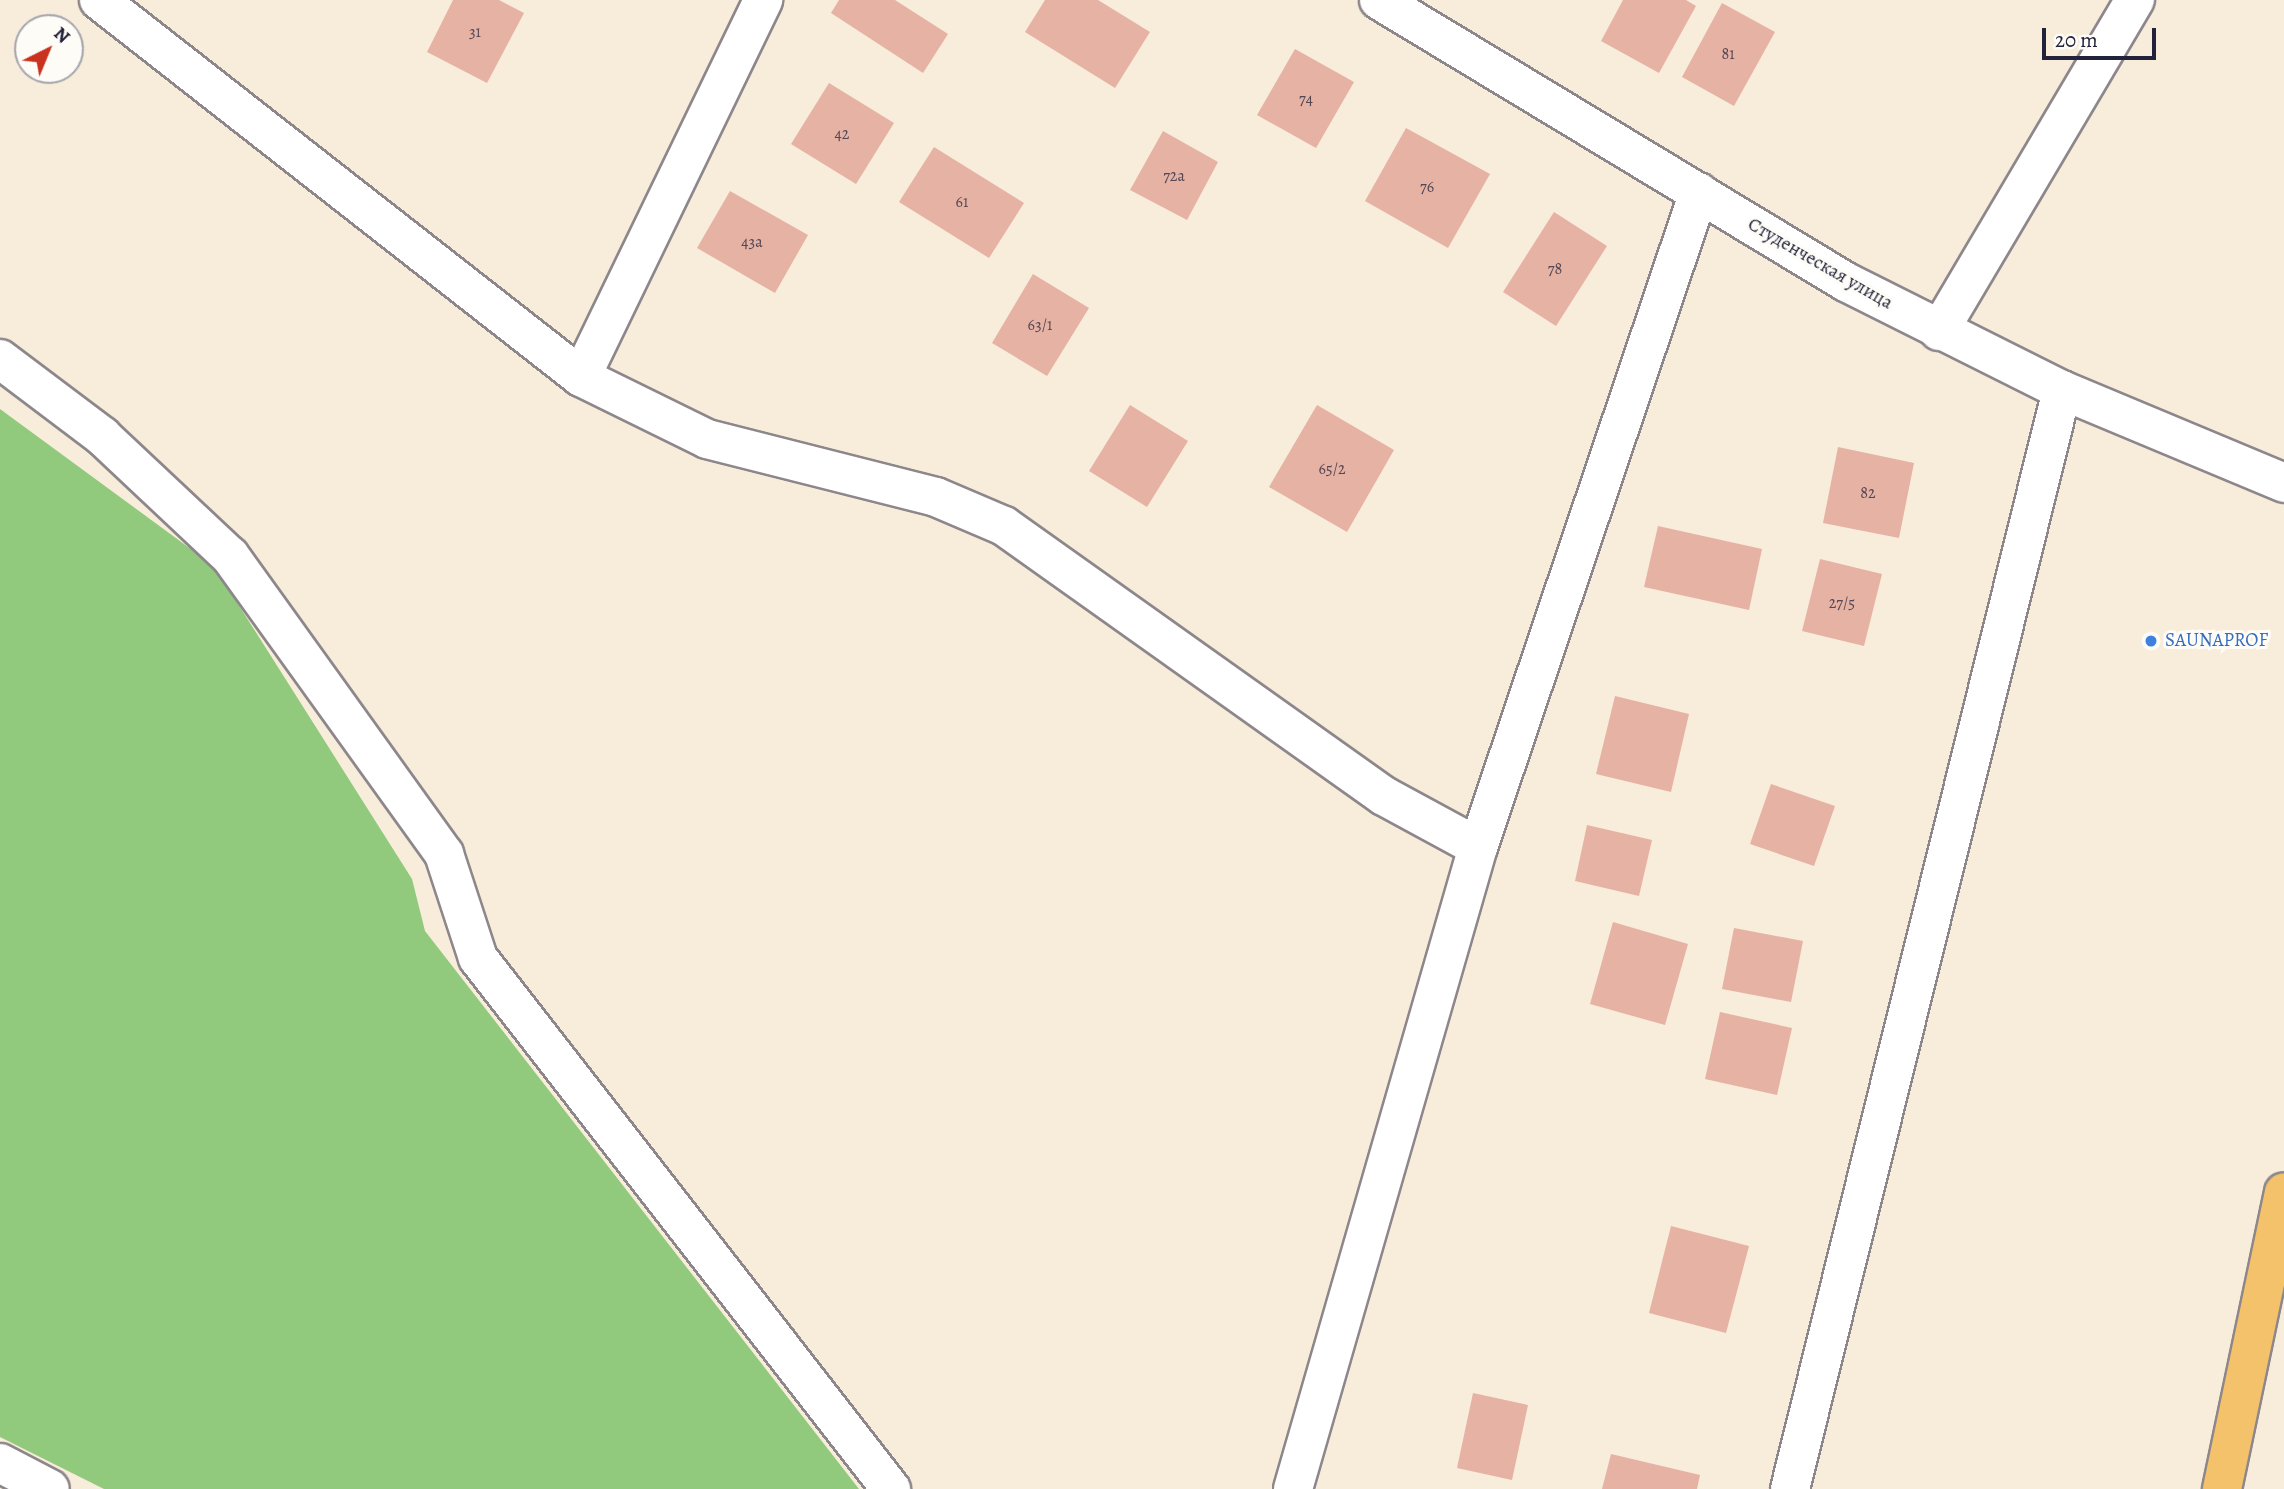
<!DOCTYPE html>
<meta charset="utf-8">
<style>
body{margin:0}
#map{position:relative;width:2284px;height:1489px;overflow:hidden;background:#f8ecdb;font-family:Alegreya,serif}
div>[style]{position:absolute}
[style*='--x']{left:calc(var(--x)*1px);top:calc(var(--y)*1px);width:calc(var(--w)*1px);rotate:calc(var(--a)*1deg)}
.green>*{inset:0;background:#91ca7d}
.building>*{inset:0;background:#e6b2a4}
.roads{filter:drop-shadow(2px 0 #8d878b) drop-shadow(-2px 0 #8d878b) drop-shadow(0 2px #8d878b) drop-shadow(0 -2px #8d878b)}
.minor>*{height:38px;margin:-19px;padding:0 19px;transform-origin:19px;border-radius:19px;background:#fff}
.highway>*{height:38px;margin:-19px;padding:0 19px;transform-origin:19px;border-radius:19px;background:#f4c26a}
.dots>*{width:19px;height:19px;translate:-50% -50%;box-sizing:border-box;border:4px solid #fdfcf7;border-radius:50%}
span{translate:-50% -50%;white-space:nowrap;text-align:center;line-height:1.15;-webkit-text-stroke:6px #fdfcf7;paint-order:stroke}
.number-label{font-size:16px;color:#534655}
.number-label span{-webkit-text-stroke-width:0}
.street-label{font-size:19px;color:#22223b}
.shop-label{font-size:19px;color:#366cbe}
.left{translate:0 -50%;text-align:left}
.north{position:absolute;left:14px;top:14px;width:70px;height:70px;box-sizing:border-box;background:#fdfcf7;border:2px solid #a5a5ac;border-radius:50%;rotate:43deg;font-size:19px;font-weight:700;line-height:28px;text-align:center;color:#22223b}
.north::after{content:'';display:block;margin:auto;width:24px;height:32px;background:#c8321e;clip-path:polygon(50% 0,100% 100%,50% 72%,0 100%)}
.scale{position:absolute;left:2042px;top:28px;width:114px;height:32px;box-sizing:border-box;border:4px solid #22223b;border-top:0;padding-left:9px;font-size:21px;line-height:24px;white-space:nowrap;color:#22223b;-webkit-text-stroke:5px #fdfcf7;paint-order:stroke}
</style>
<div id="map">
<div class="green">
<div style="clip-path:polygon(0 409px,214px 566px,412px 879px,425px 931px,859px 1489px,104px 1489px,0 1437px)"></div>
</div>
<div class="building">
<div style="clip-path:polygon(453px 0,499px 0,524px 13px,487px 83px,427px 52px)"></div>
<div style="clip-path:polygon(839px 0,895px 0,948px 34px,923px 73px,831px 13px)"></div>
<div style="clip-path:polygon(1045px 0,1098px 0,1150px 32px,1115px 88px,1025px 32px)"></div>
<div style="clip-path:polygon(1623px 0,1686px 0,1696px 6px,1659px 73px,1601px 41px)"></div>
<div style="clip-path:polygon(1722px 3px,1775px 32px,1734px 106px,1682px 77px)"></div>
<div style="clip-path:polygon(1295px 49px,1354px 82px,1316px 148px,1257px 115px)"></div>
<div style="clip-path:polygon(829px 83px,894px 123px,856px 184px,791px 144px)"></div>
<div style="clip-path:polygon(1406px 128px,1490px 174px,1448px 248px,1365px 201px)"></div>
<div style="clip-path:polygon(1163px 131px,1218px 162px,1187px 220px,1130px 190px)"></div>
<div style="clip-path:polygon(934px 147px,1024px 203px,989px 258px,899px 202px)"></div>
<div style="clip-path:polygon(730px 191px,808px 235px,775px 293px,697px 248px)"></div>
<div style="clip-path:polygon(1554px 212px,1607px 246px,1556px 326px,1503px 292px)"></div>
<div style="clip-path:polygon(1033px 274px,1089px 308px,1047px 376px,992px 343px)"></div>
<div style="clip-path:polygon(1130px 405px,1188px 441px,1147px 507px,1089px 471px)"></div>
<div style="clip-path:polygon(1317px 405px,1394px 450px,1347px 532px,1269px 487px)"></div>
<div style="clip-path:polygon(1838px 447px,1914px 463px,1899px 538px,1823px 523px)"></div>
<div style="clip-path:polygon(1658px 526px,1762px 549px,1749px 610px,1644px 587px)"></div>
<div style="clip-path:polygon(1820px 559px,1882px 574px,1864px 646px,1802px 631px)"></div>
<div style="clip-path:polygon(1615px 696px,1689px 714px,1671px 792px,1596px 774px)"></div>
<div style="clip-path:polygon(1771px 784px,1835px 806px,1814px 866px,1750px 844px)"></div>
<div style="clip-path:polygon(1587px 825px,1652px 840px,1639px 896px,1575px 881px)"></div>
<div style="clip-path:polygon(1613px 922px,1688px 944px,1665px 1025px,1590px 1004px)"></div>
<div style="clip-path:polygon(1734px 928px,1803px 941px,1791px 1002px,1722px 989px)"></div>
<div style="clip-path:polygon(1720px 1012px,1792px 1028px,1777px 1095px,1705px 1079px)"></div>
<div style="clip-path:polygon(1671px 1226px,1749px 1246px,1726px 1333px,1649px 1313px)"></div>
<div style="clip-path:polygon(1473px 1393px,1528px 1405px,1512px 1480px,1457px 1468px)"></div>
<div style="clip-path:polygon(1611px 1454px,1700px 1475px,1697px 1489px,1602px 1489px)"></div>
</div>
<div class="roads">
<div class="minor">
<div style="--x:99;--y:0;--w:612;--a:38.03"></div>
<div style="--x:581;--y:377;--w:140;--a:26.2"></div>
<div style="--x:707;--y:439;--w:236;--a:14.2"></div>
<div style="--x:936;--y:497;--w:74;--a:23.1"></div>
<div style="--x:1004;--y:526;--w:466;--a:35.4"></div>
<div style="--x:1384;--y:796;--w:107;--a:28.5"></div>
<div style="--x:1379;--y:0;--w:546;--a:31.13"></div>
<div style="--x:1846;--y:282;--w:241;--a:26.6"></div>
<div style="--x:2062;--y:390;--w:241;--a:22.7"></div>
<div style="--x:1939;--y:331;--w:385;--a:-59.4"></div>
<div style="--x:0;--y:359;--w:128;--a:37"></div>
<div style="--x:102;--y:436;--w:175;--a:43.2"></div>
<div style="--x:230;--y:556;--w:367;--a:54.3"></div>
<div style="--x:444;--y:854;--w:109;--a:71.9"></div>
<div style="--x:478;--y:958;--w:673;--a:52.13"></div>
<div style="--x:581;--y:377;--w:419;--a:-64.2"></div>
<div style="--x:0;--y:1463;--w:56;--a:27.5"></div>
<div style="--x:1293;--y:1489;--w:668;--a:-73.93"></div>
<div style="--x:1478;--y:847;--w:691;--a:-71.36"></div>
<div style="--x:1790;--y:1489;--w:1132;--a:-76.1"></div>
</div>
<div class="highway">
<div style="--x:2222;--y:1489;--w:303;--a:-78.2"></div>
</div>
</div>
<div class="dots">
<div style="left:2151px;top:641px;background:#3f7fe0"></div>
</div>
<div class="number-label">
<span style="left:475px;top:32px">31</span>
<span style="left:1728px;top:54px">81</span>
<span style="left:1306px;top:99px">74</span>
<span style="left:842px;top:134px">42</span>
<span style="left:1174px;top:176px">72а</span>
<span style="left:1427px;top:187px">76</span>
<span style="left:962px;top:202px">61</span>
<span style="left:752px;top:242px">43а</span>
<span style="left:1555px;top:269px">78</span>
<span style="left:1040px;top:325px">63/1</span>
<span style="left:1332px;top:469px">65/2</span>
<span style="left:1868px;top:493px">82</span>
<span style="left:1842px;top:603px">27/5</span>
</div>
<div class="street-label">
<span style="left:1820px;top:264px;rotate:30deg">Студенческая улица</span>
</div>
<div class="shop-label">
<span class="left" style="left:2165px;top:641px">SAUNAPROF</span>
</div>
<div class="north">N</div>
<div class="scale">20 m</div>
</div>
